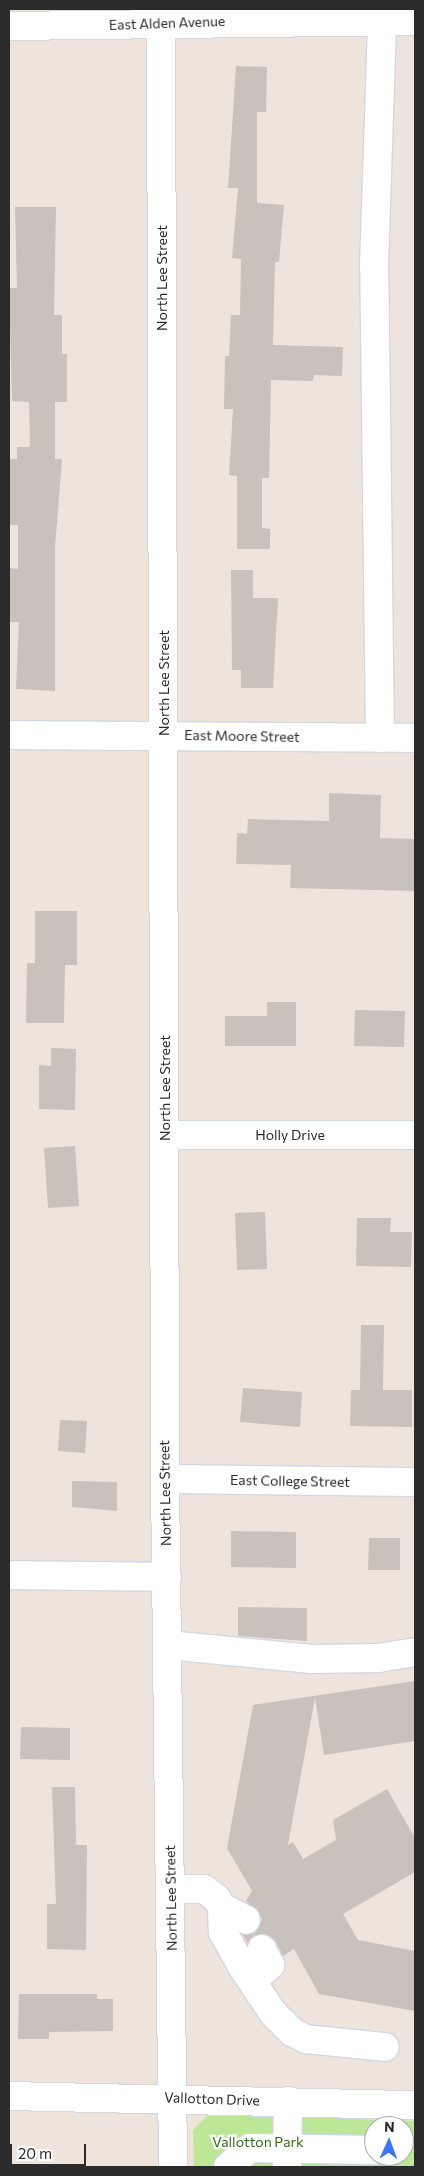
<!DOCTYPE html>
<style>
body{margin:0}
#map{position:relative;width:424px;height:2176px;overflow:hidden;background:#eee4dc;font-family:Commissioner,sans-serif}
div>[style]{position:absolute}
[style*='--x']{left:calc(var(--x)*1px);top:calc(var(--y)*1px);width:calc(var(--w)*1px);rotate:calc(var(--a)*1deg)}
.green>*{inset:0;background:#bbe796}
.building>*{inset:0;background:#c9c1bc}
.roads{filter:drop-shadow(1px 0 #d2d7e4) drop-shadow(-1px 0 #d2d7e4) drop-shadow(0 1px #d2d7e4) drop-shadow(0 -1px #d2d7e4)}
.minor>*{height:28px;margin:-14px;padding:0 14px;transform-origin:14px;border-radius:14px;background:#fff}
span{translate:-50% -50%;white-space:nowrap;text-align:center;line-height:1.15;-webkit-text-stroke:4.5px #fff;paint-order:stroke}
.street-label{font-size:14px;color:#2b2b2b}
.park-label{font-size:14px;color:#326c17}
.frame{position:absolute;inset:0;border:10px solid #2b2b2b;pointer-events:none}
.north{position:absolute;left:364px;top:2116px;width:50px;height:50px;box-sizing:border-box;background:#fff;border:1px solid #aaa;border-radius:50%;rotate:2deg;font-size:14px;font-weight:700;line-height:20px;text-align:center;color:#2b2b2b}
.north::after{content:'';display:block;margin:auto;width:18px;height:22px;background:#3874ff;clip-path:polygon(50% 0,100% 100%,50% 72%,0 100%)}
.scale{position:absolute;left:10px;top:2144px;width:76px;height:22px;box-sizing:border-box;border:2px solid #2b2b2b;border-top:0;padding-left:6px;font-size:15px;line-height:18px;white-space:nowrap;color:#2b2b2b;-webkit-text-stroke:4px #fff;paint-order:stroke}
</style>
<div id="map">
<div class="green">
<div style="clip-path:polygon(evenodd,209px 2114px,415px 2121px,415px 2167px,194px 2167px,193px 2130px,209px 2114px,374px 2126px,404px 2126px,404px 2156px,374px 2156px,374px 2126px)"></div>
</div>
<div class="building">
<div style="clip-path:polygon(236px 66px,267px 67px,266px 112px,257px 112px,257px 203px,284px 205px,279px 262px,275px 262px,273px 345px,343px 347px,342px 376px,314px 375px,313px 381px,271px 380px,269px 478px,262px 478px,262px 528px,270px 529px,270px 549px,237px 549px,237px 476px,229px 475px,233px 409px,224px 409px,225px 356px,229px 356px,231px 315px,240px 315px,241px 259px,232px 258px,238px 188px,228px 188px)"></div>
<div style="clip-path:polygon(15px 207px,56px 207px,54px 315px,62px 315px,62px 354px,67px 354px,67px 402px,55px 402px,55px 459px,62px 459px,55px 548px,55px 691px,16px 689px,19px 622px,10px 622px,9px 611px,9px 568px,18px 569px,18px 525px,10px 525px,9px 459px,17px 459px,17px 447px,30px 447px,29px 402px,12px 401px,9px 288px,17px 288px)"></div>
<div style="clip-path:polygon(231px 570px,253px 570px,253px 598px,278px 598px,273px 688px,241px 688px,241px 670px,232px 670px)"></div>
<div style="clip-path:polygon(329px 793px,381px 795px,380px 838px,415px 839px,415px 891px,290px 888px,291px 865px,236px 864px,237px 833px,247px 834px,248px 819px,329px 821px)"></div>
<div style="clip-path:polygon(35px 911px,77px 911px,77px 965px,65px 965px,64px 1023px,26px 1023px,27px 963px,35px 963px)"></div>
<div style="clip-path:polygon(267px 1002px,296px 1002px,296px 1046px,225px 1046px,225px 1016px,267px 1016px)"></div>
<div style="clip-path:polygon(355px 1010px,405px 1011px,404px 1047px,354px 1046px)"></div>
<div style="clip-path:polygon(51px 1048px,76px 1049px,75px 1110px,39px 1109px,39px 1065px,51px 1066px)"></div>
<div style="clip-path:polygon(75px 1146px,79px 1206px,48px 1208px,44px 1148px)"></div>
<div style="clip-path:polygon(265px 1212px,267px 1269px,237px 1270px,235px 1213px)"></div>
<div style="clip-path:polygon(357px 1218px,391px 1218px,390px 1232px,412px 1232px,411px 1267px,356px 1266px)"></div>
<div style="clip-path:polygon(361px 1325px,384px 1325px,383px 1390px,412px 1390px,412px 1427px,350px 1426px,351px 1390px,360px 1390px)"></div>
<div style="clip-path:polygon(243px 1388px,302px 1392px,300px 1427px,240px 1422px)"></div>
<div style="clip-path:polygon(60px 1420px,87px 1421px,85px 1453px,58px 1451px)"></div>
<div style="clip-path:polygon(72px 1481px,117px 1482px,117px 1511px,72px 1507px)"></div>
<div style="clip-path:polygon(231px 1531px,296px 1532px,296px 1568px,231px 1567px)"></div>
<div style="clip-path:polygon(369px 1538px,400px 1538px,400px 1570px,368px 1570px)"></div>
<div style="clip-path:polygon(238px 1607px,307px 1608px,307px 1641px,238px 1636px)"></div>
<div style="clip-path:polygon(415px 1681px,415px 1741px,324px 1755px,315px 1698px,288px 1845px,293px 1842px,303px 1859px,336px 1840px,333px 1820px,387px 1789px,415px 1838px,415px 1872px,343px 1914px,358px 1940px,415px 1951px,415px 2011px,319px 1994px,294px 1949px,283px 1956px,276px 1942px,263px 1934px,248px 1944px,243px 1935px,255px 1933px,262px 1919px,246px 1901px,252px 1891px,227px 1848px,253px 1705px)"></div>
<div style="clip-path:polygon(21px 1727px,70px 1728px,70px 1760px,20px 1759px)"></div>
<div style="clip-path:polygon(52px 1787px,75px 1787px,76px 1845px,87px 1845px,86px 1950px,47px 1949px,47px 1904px,56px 1904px)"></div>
<div style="clip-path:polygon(19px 1994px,97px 1994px,97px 1999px,113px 1999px,113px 2031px,49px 2032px,49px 2039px,18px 2039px)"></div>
</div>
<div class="roads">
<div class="minor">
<div style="--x:161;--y:9;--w:1470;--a:89.84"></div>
<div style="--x:165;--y:1479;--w:688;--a:89.33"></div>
<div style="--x:9;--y:26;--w:406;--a:-0.7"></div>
<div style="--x:9;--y:735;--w:406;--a:0.4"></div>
<div style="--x:380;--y:738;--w:472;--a:-90.7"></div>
<div style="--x:374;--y:266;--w:245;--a:-88.1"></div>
<div style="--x:165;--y:1135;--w:250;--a:0"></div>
<div style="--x:165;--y:1479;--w:250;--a:0.7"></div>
<div style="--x:9;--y:1575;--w:158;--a:0.7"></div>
<div style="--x:168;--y:1645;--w:144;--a:5.6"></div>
<div style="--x:311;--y:1659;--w:67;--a:-0.9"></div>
<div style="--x:378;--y:1658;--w:37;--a:-9"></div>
<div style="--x:171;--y:1889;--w:33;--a:0"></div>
<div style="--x:204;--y:1889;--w:15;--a:37"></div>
<div style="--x:216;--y:1898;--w:11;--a:56"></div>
<div style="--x:222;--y:1907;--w:25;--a:88"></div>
<div style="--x:223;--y:1932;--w:38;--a:61"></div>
<div style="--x:241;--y:1965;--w:58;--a:56.3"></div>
<div style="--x:273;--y:2013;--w:27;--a:45"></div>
<div style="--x:292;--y:2032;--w:16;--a:27"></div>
<div style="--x:306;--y:2039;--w:79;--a:5.8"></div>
<div style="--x:222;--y:1907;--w:27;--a:28"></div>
<div style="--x:253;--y:1980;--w:23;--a:-41"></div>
<div style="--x:270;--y:1965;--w:18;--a:-117"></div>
<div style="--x:9;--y:2096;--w:406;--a:1.3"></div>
<div style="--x:228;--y:2167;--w:29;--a:-41"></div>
<div style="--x:250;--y:2148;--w:124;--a:0.9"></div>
<div style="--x:287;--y:2167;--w:66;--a:-89.1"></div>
</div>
</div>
<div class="street-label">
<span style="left:167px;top:23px;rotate:-2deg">East Alden Avenue</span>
<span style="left:162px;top:278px;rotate:-90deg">North Lee Street</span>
<span style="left:164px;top:683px;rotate:-90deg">North Lee Street</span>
<span style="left:242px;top:736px;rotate:1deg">East Moore Street</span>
<span style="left:165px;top:1088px;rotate:-90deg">North Lee Street</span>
<span style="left:290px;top:1135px">Holly Drive</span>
<span style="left:290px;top:1481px;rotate:1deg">East College Street</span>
<span style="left:165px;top:1493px;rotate:-91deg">North Lee Street</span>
<span style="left:171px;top:1898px;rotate:-91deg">North Lee Street</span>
<span style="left:212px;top:2099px;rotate:2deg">Vallotton Drive</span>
</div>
<div class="park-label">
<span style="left:258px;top:2142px">Vallotton Park</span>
</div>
<div class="frame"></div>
<div class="north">N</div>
<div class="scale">20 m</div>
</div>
